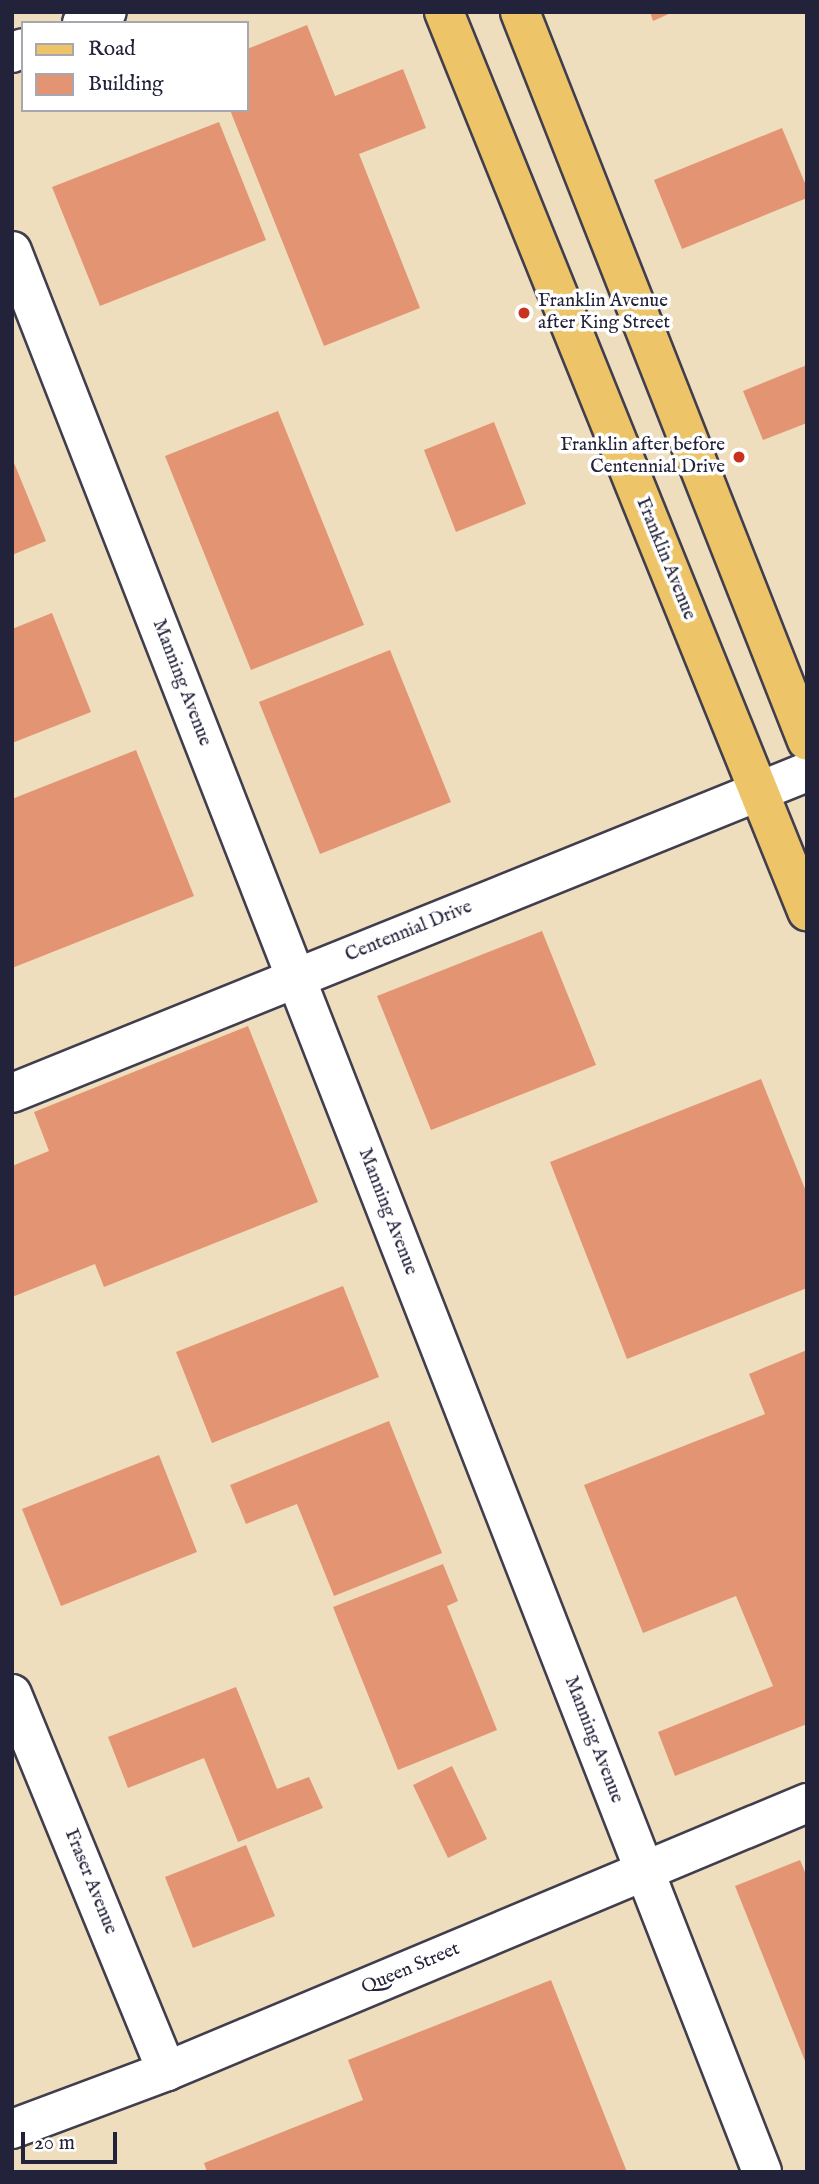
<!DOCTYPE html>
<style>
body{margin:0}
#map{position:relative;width:819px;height:2184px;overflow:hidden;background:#eedebd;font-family:"IM FELL English",serif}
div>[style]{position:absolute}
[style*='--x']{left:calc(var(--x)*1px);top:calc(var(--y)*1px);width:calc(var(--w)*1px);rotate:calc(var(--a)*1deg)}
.building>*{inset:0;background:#e39472}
.roads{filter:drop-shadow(2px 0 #413e4e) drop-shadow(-2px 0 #413e4e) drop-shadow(0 2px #413e4e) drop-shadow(0 -2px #413e4e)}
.minor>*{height:38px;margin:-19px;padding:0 19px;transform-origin:19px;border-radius:19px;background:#fff}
.major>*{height:38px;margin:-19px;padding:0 19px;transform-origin:19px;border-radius:19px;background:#eec469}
.dots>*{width:19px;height:19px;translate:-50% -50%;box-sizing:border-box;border:4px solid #fff;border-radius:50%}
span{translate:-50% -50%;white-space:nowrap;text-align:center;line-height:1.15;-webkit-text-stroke:7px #fff;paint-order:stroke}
.poi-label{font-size:19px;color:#22223b}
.left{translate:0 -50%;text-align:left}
.right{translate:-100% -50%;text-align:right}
.street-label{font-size:19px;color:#22223b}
.frame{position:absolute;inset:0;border:14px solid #22223b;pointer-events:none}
.legend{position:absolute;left:21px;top:21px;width:228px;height:91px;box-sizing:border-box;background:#fff;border:2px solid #a7a7b1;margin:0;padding:9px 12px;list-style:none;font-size:21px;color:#22223b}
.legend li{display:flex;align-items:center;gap:14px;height:35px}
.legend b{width:35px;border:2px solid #a7a7b1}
.scale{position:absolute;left:21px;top:2132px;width:96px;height:32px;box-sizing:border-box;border:4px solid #22223b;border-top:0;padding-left:9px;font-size:21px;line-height:24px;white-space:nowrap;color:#22223b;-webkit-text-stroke:5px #fff;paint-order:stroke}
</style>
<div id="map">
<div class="building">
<div style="clip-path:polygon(650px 12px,673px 12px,653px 21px)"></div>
<div style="clip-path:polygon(307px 25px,335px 96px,403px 69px,426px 128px,359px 154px,420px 308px,324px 346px,230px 110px,247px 110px,247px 49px)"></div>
<div style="clip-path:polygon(219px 122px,266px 240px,100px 306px,52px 187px)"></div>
<div style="clip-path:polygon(782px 128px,807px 188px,807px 198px,682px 249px,654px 180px)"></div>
<div style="clip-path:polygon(807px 365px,807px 423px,763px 440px,743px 391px)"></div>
<div style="clip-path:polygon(278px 411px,364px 625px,251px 670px,165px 456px)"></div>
<div style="clip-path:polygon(494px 422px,526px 504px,456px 532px,424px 450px)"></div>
<div style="clip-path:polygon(12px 458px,46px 541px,12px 555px)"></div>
<div style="clip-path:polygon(52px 613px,91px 712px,12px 743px,12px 629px)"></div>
<div style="clip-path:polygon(390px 650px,451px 802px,320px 854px,259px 702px)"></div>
<div style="clip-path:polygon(136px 750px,194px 896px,12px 968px,12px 799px)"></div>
<div style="clip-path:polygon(542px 931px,596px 1065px,431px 1130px,377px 996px)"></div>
<div style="clip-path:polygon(248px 1026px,318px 1202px,104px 1287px,95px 1264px,12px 1297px,12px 1166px,49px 1151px,34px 1112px)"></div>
<div style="clip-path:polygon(761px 1079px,807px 1194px,807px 1288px,627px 1359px,550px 1162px)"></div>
<div style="clip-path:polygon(343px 1286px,379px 1377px,212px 1443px,176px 1352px)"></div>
<div style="clip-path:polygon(807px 1350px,807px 1724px,675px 1776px,658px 1732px,773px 1686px,736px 1596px,643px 1633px,584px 1485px,765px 1414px,749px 1374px)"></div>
<div style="clip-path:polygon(389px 1421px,442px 1553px,334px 1596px,297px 1504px,246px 1524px,230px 1485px)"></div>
<div style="clip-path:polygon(159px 1455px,197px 1552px,61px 1606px,22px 1509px)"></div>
<div style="clip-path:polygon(443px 1564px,458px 1601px,447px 1606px,497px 1730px,398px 1770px,333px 1607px)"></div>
<div style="clip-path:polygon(236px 1687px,277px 1789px,309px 1777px,323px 1808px,238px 1842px,204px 1758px,128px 1788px,108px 1737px)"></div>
<div style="clip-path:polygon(452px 1766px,487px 1839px,448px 1858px,413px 1785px)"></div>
<div style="clip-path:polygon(246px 1845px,275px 1916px,193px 1948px,165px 1877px)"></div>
<div style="clip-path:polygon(800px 1860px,807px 1877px,807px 2066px,735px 1886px)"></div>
<div style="clip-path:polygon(551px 1980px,627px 2172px,207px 2172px,204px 2163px,363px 2100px,348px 2060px)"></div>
</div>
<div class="roads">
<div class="minor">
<div style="--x:82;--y:23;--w:27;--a:-24"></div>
<div style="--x:12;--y:53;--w:12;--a:-24"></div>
<div style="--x:12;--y:251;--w:2062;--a:68.67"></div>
<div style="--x:12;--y:1093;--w:857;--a:-21.99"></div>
<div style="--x:12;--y:1694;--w:408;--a:67.7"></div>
<div style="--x:12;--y:2129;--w:165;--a:-20.5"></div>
<div style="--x:167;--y:2071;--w:694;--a:-22.72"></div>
</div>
<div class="major">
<div style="--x:444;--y:12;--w:970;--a:68.01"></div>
<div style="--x:520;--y:12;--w:783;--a:68.51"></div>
</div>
</div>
<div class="dots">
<div style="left:524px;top:313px;background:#c8321e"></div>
<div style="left:739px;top:457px;background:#c8321e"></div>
</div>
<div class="poi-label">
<span class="left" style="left:538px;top:313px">Franklin Avenue<br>after King Street</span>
<span class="right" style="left:725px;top:457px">Franklin after before<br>Centennial Drive</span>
</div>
<div class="street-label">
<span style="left:665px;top:559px;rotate:68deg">Franklin Avenue</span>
<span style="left:181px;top:683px;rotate:69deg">Manning Avenue</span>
<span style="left:409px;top:932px;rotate:-22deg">Centennial Drive</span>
<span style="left:387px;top:1212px;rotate:69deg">Manning Avenue</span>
<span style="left:593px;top:1740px;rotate:69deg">Manning Avenue</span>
<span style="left:90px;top:1882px;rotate:68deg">Fraser Avenue</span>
<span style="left:411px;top:1969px;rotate:-23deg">Queen Street</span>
</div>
<div class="frame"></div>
<ul class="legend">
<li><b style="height:9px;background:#eec469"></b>Road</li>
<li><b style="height:19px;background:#e39472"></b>Building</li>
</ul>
<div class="scale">20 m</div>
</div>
